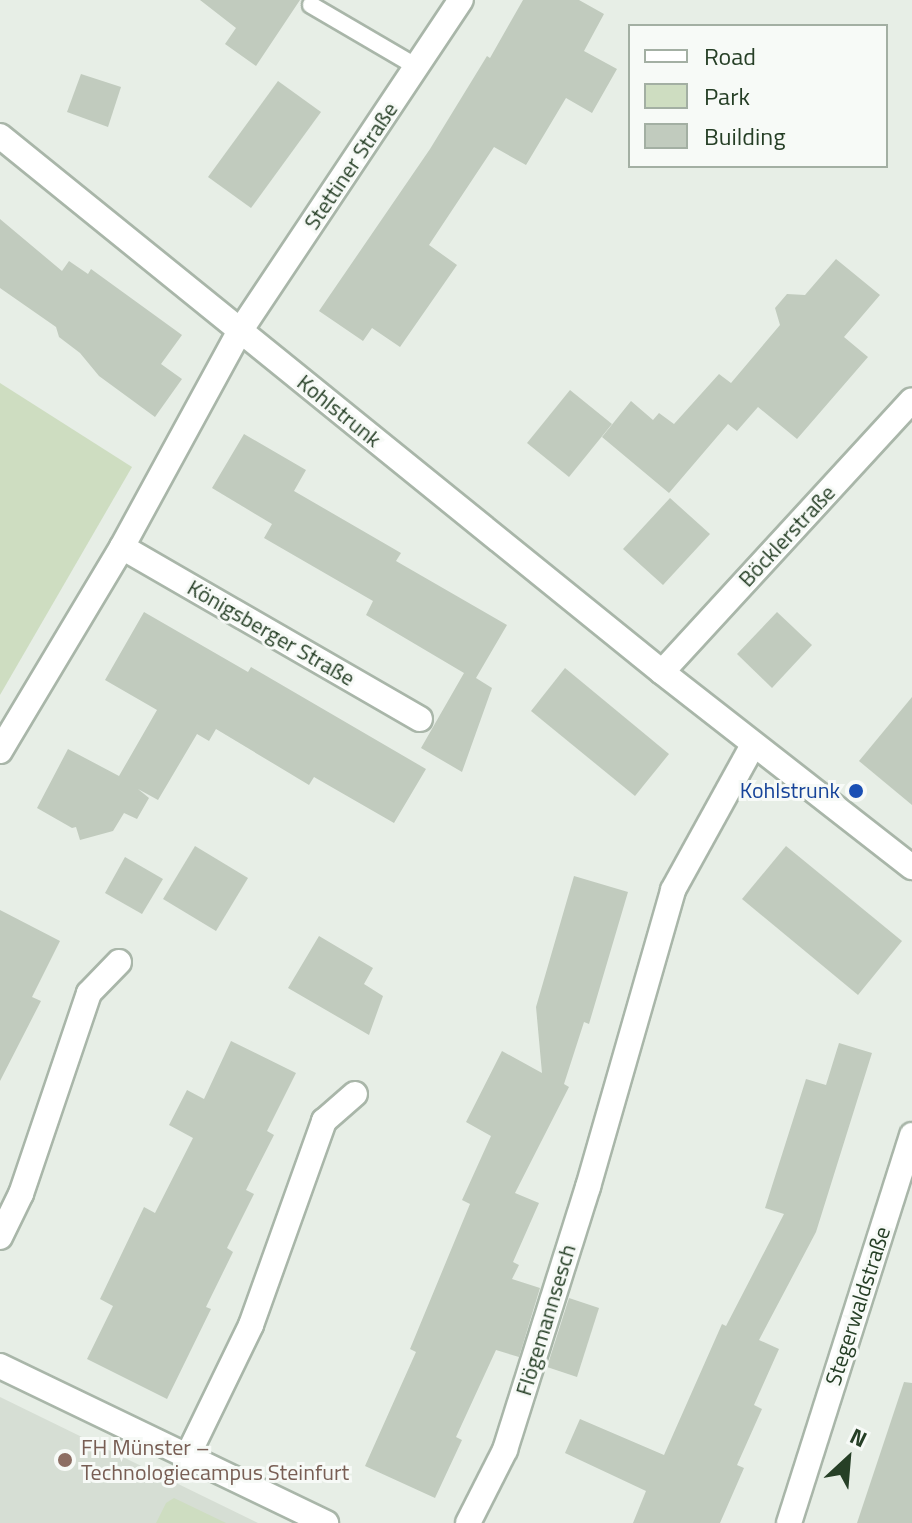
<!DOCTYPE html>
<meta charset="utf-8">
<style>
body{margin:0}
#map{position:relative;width:912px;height:1523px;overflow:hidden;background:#e7eee6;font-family:"Titillium Web",sans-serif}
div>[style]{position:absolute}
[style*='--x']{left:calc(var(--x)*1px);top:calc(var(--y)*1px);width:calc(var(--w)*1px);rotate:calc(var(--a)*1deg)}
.built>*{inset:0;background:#d6ded4}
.green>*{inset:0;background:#ceddc1}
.building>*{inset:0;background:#c1cbbe}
.roads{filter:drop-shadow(2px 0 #a9b6a9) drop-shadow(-2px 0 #a9b6a9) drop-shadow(0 2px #a9b6a9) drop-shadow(0 -2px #a9b6a9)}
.lane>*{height:16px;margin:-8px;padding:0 8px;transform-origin:8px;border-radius:8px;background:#fff}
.street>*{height:24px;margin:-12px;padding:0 12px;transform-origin:12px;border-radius:12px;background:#fff}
.dots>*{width:22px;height:22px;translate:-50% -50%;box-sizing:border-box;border:4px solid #f7faf7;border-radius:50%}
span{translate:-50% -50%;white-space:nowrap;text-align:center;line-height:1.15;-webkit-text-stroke:6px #f7faf7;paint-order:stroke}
.street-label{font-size:22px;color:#263f26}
.transit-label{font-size:22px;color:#164399}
.right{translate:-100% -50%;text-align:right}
.education-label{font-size:22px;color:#785e54}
.left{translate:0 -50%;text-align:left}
.legend{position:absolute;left:628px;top:24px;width:260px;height:144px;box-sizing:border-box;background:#f7faf7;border:2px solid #a3afa3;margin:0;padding:10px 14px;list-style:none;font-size:24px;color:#263f26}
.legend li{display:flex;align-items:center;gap:16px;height:40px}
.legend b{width:40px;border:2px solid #a3afa3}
.north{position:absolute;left:808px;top:1419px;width:80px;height:80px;-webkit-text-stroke:6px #f7faf7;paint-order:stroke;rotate:26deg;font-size:22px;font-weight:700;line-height:32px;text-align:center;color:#263f26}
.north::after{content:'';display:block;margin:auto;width:28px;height:36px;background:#263f26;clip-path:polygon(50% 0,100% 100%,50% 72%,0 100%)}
</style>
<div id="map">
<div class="built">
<div style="clip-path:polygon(0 1397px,258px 1523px,0 1523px)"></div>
</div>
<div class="green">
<div style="clip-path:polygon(0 383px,132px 467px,0 695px)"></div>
<div style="clip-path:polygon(174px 1498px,226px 1523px,156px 1523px,166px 1503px)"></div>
</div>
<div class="building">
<div style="clip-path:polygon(200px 0,300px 0,256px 66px,225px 44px,236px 28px)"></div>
<div style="clip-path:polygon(523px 0,579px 0,604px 14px,584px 51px,617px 69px,592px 113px,566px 98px,526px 165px,494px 147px,429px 245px,457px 265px,400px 347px,372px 328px,363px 341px,319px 311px,430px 149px,487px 56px,490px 58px)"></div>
<div style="clip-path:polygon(81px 74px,121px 87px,108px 127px,67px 112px)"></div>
<div style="clip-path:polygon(278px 81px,321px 112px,251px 208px,208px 177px)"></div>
<div style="clip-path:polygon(0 219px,62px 271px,69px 261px,88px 274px,91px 269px,182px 335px,161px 364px,182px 379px,155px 417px,99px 376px,80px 353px,59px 337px,56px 327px,0 288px)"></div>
<div style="clip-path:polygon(836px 259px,880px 295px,844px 337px,868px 357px,797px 439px,758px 407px,737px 431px,728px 424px,669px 493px,602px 437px,631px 401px,653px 420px,659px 413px,674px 424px,719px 374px,731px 383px,780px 325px,775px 308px,787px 294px,805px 295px)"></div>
<div style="clip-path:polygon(570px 390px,612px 424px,569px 477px,527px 443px)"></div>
<div style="clip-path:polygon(244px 434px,306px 470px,294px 491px,401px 553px,396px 561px,507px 625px,476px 678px,492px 688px,462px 772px,421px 748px,464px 673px,366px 615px,373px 601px,264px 538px,272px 524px,212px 488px)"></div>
<div style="clip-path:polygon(670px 498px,710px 534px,663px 585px,623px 549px)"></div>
<div style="clip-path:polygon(144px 612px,248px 672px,251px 667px,426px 769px,394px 823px,314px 777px,309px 785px,216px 729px,209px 741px,197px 734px,158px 800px,138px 789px,149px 798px,137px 819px,124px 813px,113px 831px,80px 840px,76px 827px,72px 828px,37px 808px,68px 749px,119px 776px,157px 710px,105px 680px)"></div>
<div style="clip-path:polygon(777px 612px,812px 645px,772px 688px,737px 654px)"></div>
<div style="clip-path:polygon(565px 668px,669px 754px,635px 796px,531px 711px)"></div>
<div style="clip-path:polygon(912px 697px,912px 805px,859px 761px)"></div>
<div style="clip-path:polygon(195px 846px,248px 878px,216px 931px,163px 899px)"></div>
<div style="clip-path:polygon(786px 846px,902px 941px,858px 995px,742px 899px)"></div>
<div style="clip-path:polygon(125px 857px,163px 879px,142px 914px,105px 893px)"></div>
<div style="clip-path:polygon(574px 876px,628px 892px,589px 1024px,584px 1022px,564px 1084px,569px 1087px,515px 1193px,539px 1203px,513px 1262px,519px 1265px,512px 1279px,540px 1288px,519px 1357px,496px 1350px,456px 1437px,462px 1440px,435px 1498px,365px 1466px,416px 1352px,410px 1349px,470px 1204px,462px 1200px,491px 1136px,466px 1122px,502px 1051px,542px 1073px,536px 1007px)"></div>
<div style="clip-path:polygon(0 910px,60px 941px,32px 997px,41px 1001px,0 1081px)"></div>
<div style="clip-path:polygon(319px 936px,373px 968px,364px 984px,383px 996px,369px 1035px,288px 988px)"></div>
<div style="clip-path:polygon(231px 1041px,296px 1073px,267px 1131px,274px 1135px,246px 1190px,254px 1194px,227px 1248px,233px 1252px,206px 1307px,211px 1309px,167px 1399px,87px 1359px,113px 1306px,100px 1299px,144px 1207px,155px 1213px,193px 1138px,169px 1125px,187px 1090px,204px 1099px)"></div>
<div style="clip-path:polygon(839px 1043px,872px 1053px,816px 1232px,759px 1340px,779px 1349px,754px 1405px,762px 1409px,737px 1465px,744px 1468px,720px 1523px,633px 1523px,646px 1491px,565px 1453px,580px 1419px,664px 1455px,722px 1324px,726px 1326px,784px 1214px,765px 1208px,806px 1079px,826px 1085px)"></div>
<div style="clip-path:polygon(569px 1298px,599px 1308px,577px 1377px,547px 1367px)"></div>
<div style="clip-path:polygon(904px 1382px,912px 1383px,912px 1523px,857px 1523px)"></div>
</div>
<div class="roads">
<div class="lane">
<div style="--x:311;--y:5;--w:123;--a:30.3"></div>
</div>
<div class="street">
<div style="--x:0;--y:136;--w:852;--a:39"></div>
<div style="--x:662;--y:672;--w:317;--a:38"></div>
<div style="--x:122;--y:547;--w:344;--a:30"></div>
<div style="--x:662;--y:672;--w:369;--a:-47.4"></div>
<div style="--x:0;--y:751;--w:238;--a:-59.1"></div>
<div style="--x:122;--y:547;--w:246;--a:-61.4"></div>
<div style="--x:240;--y:331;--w:398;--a:-56.3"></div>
<div style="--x:0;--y:1237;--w:48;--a:-64"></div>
<div style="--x:21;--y:1194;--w:212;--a:-71.3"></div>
<div style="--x:89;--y:993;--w:43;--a:-45.9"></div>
<div style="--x:0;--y:1366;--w:362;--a:25.7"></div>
<div style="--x:187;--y:1457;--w:147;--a:-64.1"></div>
<div style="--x:251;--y:1325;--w:217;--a:-70.3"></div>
<div style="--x:324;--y:1121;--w:41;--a:-41.1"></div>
<div style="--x:468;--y:1523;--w:82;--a:-63.1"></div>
<div style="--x:505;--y:1450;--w:276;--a:-72.5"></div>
<div style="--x:588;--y:1187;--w:309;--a:-74"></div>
<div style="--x:673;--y:890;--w:166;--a:-61.1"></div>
<div style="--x:789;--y:1523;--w:407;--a:-72.4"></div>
</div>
</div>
<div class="dots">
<div style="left:856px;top:791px;background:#1a4fb4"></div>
<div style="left:65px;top:1460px;background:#8d6e63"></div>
</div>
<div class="street-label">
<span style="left:351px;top:166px;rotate:-56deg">Stettiner Straße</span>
<span style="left:339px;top:411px;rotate:39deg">Kohlstrunk</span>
<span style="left:787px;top:536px;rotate:-47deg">Böcklerstraße</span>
<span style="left:271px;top:633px;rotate:30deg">Königsberger Straße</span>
<span style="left:858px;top:1306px;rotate:-72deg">Stegerwaldstraße</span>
<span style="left:546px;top:1320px;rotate:-73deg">Flögemannsesch</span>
</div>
<div class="transit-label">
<span class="right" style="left:840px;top:791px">Kohlstrunk</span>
</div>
<div class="education-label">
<span class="left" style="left:81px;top:1460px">FH Münster –<br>Technologiecampus Steinfurt</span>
</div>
<ul class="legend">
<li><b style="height:10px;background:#fff"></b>Road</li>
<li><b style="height:22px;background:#ceddc1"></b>Park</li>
<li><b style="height:22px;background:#c1cbbe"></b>Building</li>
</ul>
<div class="north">N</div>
</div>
